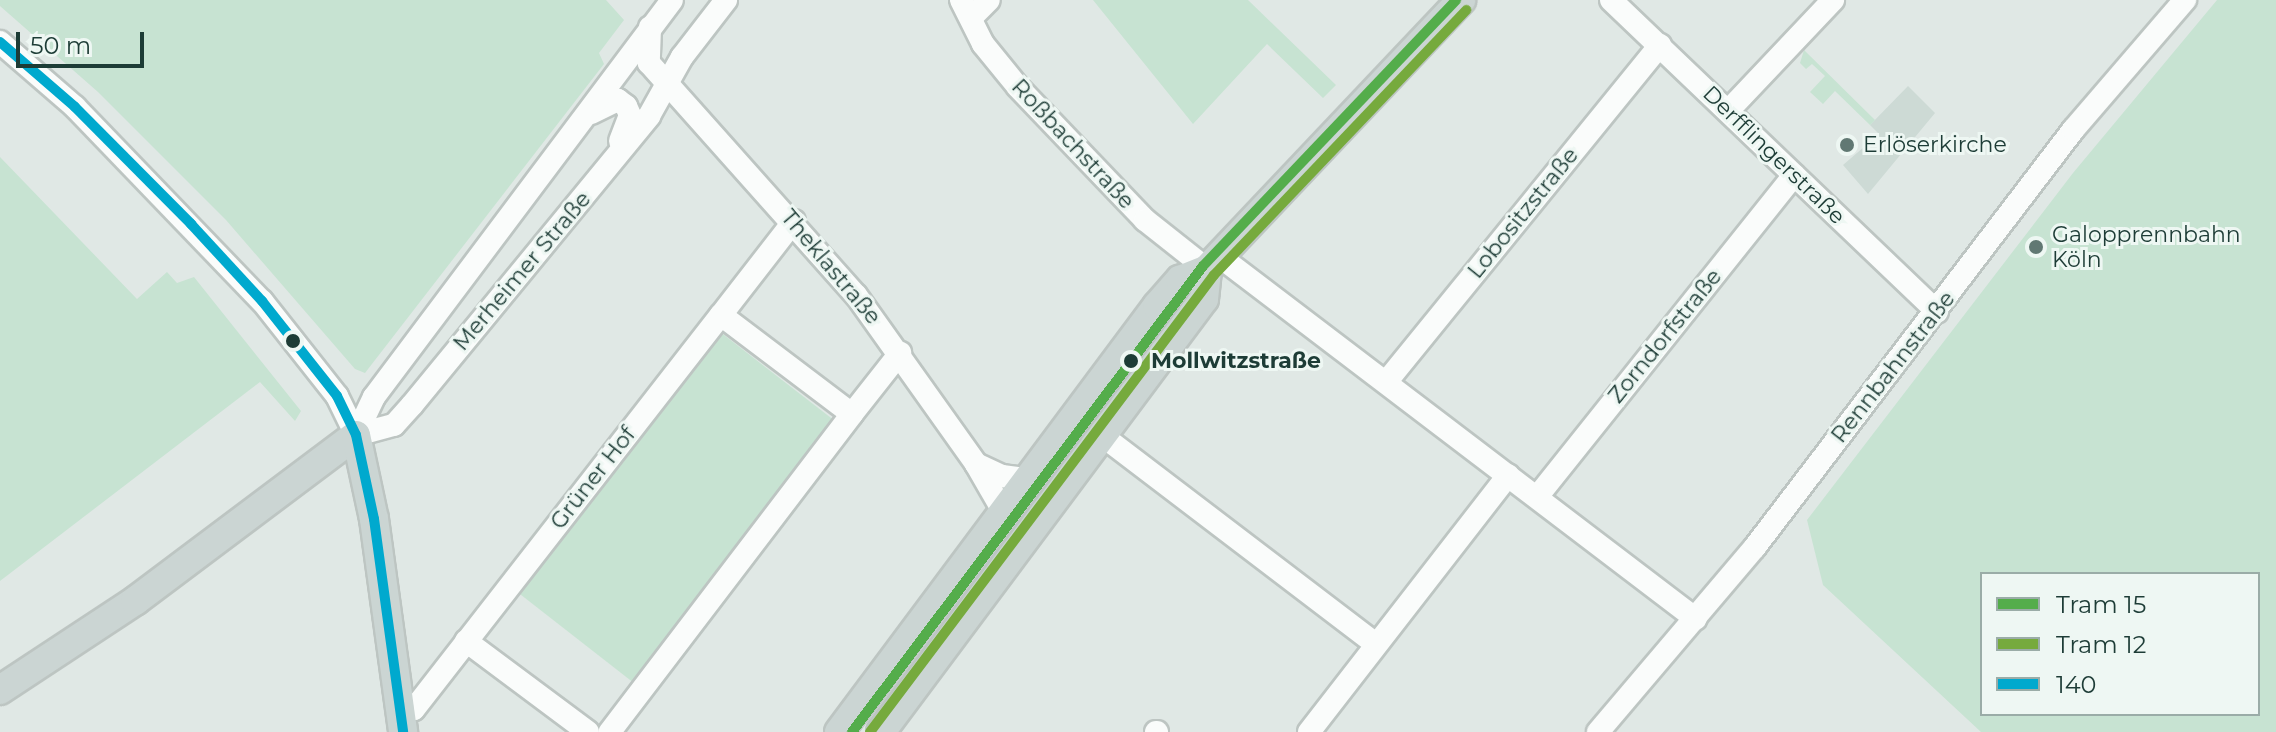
<!DOCTYPE html>
<meta charset="utf-8">
<style>
body{margin:0}
#map{position:relative;width:2276px;height:732px;overflow:hidden;background:#e0e8e5;font-family:Montserrat,sans-serif}
div>[style]{position:absolute}
[style*='--x']{left:calc(var(--x)*1px);top:calc(var(--y)*1px);width:calc(var(--w)*1px);rotate:calc(var(--a)*1deg)}
.built>*{inset:0;background:#cddad5}
.green>*{inset:0;background:#c7e3d2}
.roads{filter:drop-shadow(2px 0 #bdc5c2) drop-shadow(-2px 0 #bdc5c2) drop-shadow(0 2px #bdc5c2) drop-shadow(0 -2px #bdc5c2)}
.minor>*{height:22px;margin:-11px;padding:0 11px;transform-origin:11px;border-radius:11px;background:#fafcfb}
.major>*{height:28px;margin:-14px;padding:0 14px;transform-origin:14px;border-radius:14px;background:#cbd5d3}
.bus-1>*{height:10px;margin:-5px;padding:0 5px;transform-origin:5px;border-radius:5px;background:#00a9ce}
.tram-1>*{height:10px;margin:-5px;padding:0 5px;transform-origin:5px;border-radius:5px;background:#54ad4b}
.tram-2>*{height:10px;margin:-5px;padding:0 5px;transform-origin:5px;border-radius:5px;background:#76aa3d}
.dots>*{width:22px;height:22px;translate:-50% -50%;box-sizing:border-box;border:4px solid #eef7f3;border-radius:50%}
span{translate:-50% -50%;white-space:nowrap;text-align:center;line-height:1.15;-webkit-text-stroke:6px #eef7f3;paint-order:stroke}
.street-label{font-size:22px;color:#1d3c36}
.poi-label{font-size:22px;color:#1d3c36}
.left{translate:0 -50%;text-align:left}
.stop-label{font-size:22px;color:#1d3c36;font-weight:700}
.legend{position:absolute;left:1980px;top:572px;width:280px;height:144px;box-sizing:border-box;background:#eef7f3;border:2px solid #9aaca7;margin:0;padding:10px 14px;list-style:none;font-size:24px;color:#1d3c36}
.legend li{display:flex;align-items:center;gap:16px;height:40px}
.legend b{width:40px;border:2px solid #9aaca7}
.scale{position:absolute;left:16px;top:32px;width:128px;height:36px;box-sizing:border-box;border:4px solid #1d3c36;border-top:0;padding-left:10px;font-size:24px;line-height:28px;white-space:nowrap;color:#1d3c36;-webkit-text-stroke:6px #eef7f3;paint-order:stroke}
</style>
<div id="map">
<div class="built">
<div style="clip-path:polygon(1908px 86px,1935px 113px,1868px 194px,1843px 165px,1879px 134px,1870px 125px)"></div>
</div>
<div class="green">
<div style="clip-path:polygon(0 0,606px 0,624px 20px,599px 53px,604px 64px,365px 373px,355px 369px,226px 220px,98px 92px,0 6px)"></div>
<div style="clip-path:polygon(1093px 0,1248px 0,1336px 85px,1323px 98px,1267px 44px,1193px 124px)"></div>
<div style="clip-path:polygon(evenodd,2217px 0,2276px 0,2276px 732px,1981px 732px,1823px 585px,1807px 520px,2073px 173px,2217px 0,1982px 574px,2258px 574px,2258px 714px,1982px 714px,1982px 574px)"></div>
<div style="clip-path:polygon(1804px 50px,1875px 120px,1870px 125px,1835px 91px,1823px 104px,1810px 92px,1825px 76px,1812px 64px,1806px 69px,1800px 63px)"></div>
<div style="clip-path:polygon(0 157px,137px 299px,167px 272px,177px 283px,194px 277px,301px 411px,295px 421px,260px 382px,0 581px)"></div>
<div style="clip-path:polygon(715px 328px,835px 421px,639px 687px,516px 591px)"></div>
</div>
<div class="roads">
<div class="minor">
<div style="--x:961;--y:0;--w:49;--a:63.4"></div>
<div style="--x:983;--y:44;--w:55;--a:50.9"></div>
<div style="--x:1018;--y:87;--w:184;--a:46.3"></div>
<div style="--x:1145;--y:220;--w:79;--a:38.3"></div>
<div style="--x:1611;--y:0;--w:451;--a:43.7"></div>
<div style="--x:971;--y:18;--w:25;--a:-45"></div>
<div style="--x:650;--y:27;--w:36;--a:92"></div>
<div style="--x:649;--y:63;--w:311;--a:48.3"></div>
<div style="--x:856;--y:295;--w:207;--a:54.6"></div>
<div style="--x:976;--y:464;--w:54;--a:60.1"></div>
<div style="--x:0;--y:42;--w:99;--a:40.9"></div>
<div style="--x:75;--y:107;--w:269;--a:46.1"></div>
<div style="--x:262;--y:301;--w:121;--a:51.7"></div>
<div style="--x:337;--y:396;--w:43;--a:64"></div>
<div style="--x:1728;--y:111;--w:153;--a:-46.6"></div>
<div style="--x:591;--y:113;--w:30;--a:-26"></div>
<div style="--x:618;--y:100;--w:10;--a:37"></div>
<div style="--x:626;--y:106;--w:10;--a:66"></div>
<div style="--x:630;--y:115;--w:28;--a:111"></div>
<div style="--x:1219;--y:256;--w:599;--a:37.27"></div>
<div style="--x:721;--y:315;--w:119;--a:-52.2"></div>
<div style="--x:1387;--y:381;--w:433;--a:-50.9"></div>
<div style="--x:852;--y:414;--w:78;--a:-51.8"></div>
<div style="--x:356;--y:435;--w:39;--a:-15"></div>
<div style="--x:394;--y:425;--w:27;--a:-48"></div>
<div style="--x:412;--y:405;--w:374;--a:-50.6"></div>
<div style="--x:649;--y:116;--w:68;--a:-60.8"></div>
<div style="--x:682;--y:57;--w:72;--a:-52.3"></div>
<div style="--x:356;--y:435;--w:42;--a:-64.7"></div>
<div style="--x:374;--y:397;--w:496;--a:-53.1"></div>
<div style="--x:1104;--y:437;--w:342;--a:37.3"></div>
<div style="--x:976;--y:464;--w:29;--a:25"></div>
<div style="--x:1002;--y:476;--w:25;--a:7"></div>
<div style="--x:1537;--y:497;--w:412;--a:-51.4"></div>
<div style="--x:466;--y:641;--w:152;--a:36.7"></div>
<div style="--x:401;--y:712;--w:13;--a:-13"></div>
<div style="--x:414;--y:709;--w:499;--a:-52.1"></div>
<div style="--x:721;--y:315;--w:164;--a:37.1"></div>
<div style="--x:852;--y:414;--w:400;--a:127.3"></div>
<div style="--x:1156;--y:732;--w:1;--a:0"></div>
<div style="--x:1309;--y:732;--w:325;--a:-52.2"></div>
<div style="--x:1598;--y:732;--w:243;--a:-49.7"></div>
<div style="--x:1755;--y:547;--w:524;--a:-52.67"></div>
<div style="--x:2073;--y:130;--w:172;--a:-49.3"></div>
</div>
<div class="major">
<div style="--x:0;--y:690;--w:162;--a:-33.4"></div>
<div style="--x:135;--y:601;--w:276;--a:-36.9"></div>
<div style="--x:356;--y:435;--w:86;--a:77.9"></div>
<div style="--x:374;--y:519;--w:215;--a:82.2"></div>
<div style="--x:839;--y:732;--w:532;--a:-53.26"></div>
<div style="--x:1157;--y:306;--w:35;--a:-49"></div>
<div style="--x:1180;--y:280;--w:29;--a:-22"></div>
<div style="--x:1207;--y:269;--w:370;--a:-46.6"></div>
<div style="--x:881;--y:732;--w:540;--a:-53.28"></div>
<div style="--x:1204;--y:299;--w:30;--a:-84"></div>
</div>
</div>
<div class="bus-1">
<div style="--x:0;--y:42;--w:99;--a:40.9"></div>
<div style="--x:75;--y:107;--w:165;--a:45.2"></div>
<div style="--x:191;--y:224;--w:105;--a:47.3"></div>
<div style="--x:262;--y:301;--w:121;--a:51.7"></div>
<div style="--x:337;--y:396;--w:43;--a:64"></div>
<div style="--x:356;--y:435;--w:86;--a:77.9"></div>
<div style="--x:374;--y:519;--w:215;--a:82.2"></div>
</div>
<div class="tram-1">
<div style="--x:852;--y:732;--w:583;--a:-53.01"></div>
<div style="--x:1203;--y:266;--w:367;--a:-46.4"></div>
</div>
<div class="tram-2">
<div style="--x:870;--y:732;--w:572;--a:-53.03"></div>
<div style="--x:1214;--y:275;--w:366;--a:-46.4"></div>
</div>
<div class="dots">
<div style="left:1847px;top:145px;background:#617873"></div>
<div style="left:2036px;top:247px;background:#617873"></div>
<div style="left:293px;top:341px;background:#1d3c36"></div>
<div style="left:1131px;top:361px;background:#1d3c36"></div>
</div>
<div class="street-label">
<span style="left:1073px;top:144px;rotate:47deg">Roßbachstraße</span>
<span style="left:1774px;top:155px;rotate:44deg">Derfflingerstraße</span>
<span style="left:1523px;top:213px;rotate:-51deg">Lobositzstraße</span>
<span style="left:831px;top:267px;rotate:50deg">Theklastraße</span>
<span style="left:522px;top:271px;rotate:-50deg">Merheimer Straße</span>
<span style="left:1665px;top:336px;rotate:-51deg">Zorndorfstraße</span>
<span style="left:1893px;top:367px;rotate:-52deg">Rennbahnstraße</span>
<span style="left:593px;top:478px;rotate:-52deg">Grüner Hof</span>
</div>
<div class="poi-label">
<span class="left" style="left:1863px;top:145px">Erlöserkirche</span>
<span class="left" style="left:2052px;top:247px">Galopprennbahn<br>Köln</span>
</div>
<div class="stop-label">
<span class="left" style="left:1151px;top:361px">Mollwitzstraße</span>
</div>
<ul class="legend">
<li><b style="height:10px;background:#54ad4b"></b>Tram 15</li>
<li><b style="height:10px;background:#76aa3d"></b>Tram 12</li>
<li><b style="height:10px;background:#00a9ce"></b>140</li>
</ul>
<div class="scale">50 m</div>
</div>
